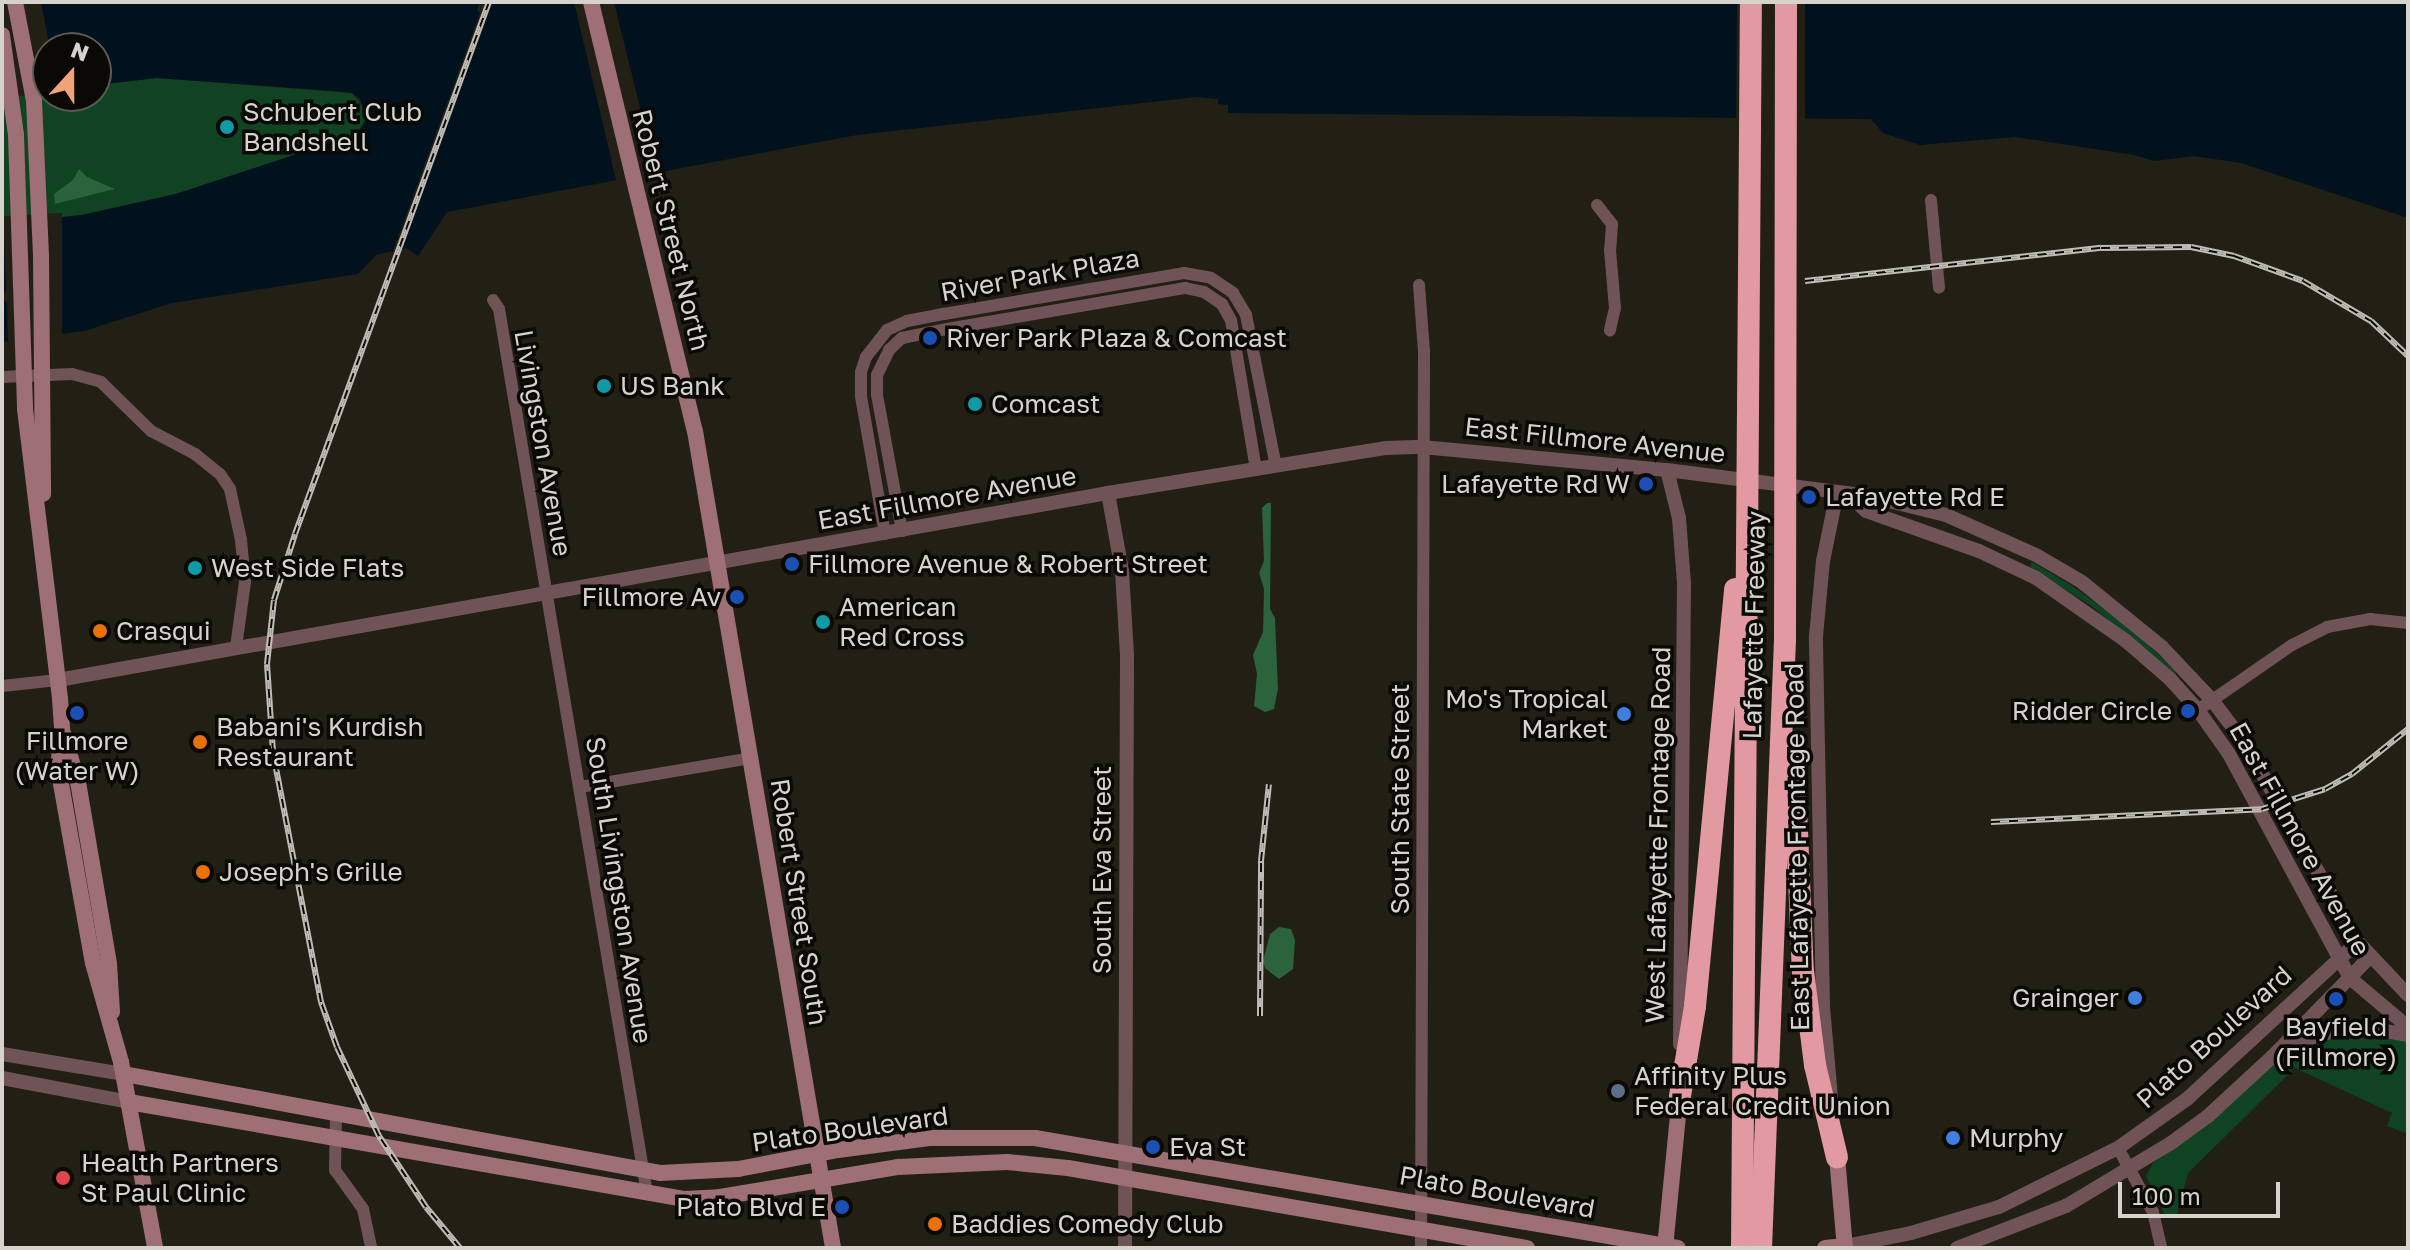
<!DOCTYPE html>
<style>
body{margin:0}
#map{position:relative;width:2410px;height:1250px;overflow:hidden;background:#221f15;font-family:"Golos Text",sans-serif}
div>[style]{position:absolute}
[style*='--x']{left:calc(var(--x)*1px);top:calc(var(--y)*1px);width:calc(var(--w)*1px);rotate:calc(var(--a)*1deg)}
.green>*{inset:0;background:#0f4322}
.forest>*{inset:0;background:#2a633c}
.water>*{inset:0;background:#01111d}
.pier>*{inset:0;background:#221f15}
.minor>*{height:12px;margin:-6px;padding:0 6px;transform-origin:6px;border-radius:6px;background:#705356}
.tertiary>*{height:14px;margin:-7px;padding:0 7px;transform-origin:7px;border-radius:7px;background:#705356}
.secondary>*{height:16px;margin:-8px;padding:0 8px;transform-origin:8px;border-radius:8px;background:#9e6f74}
.motorway>*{height:22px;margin:-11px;padding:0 11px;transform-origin:11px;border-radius:11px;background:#e299a1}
.rail>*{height:6px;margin-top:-3px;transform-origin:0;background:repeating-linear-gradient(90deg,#0a0905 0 9px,#bfbdb6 0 18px);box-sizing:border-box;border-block:2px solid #bfbdb6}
.dots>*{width:22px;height:22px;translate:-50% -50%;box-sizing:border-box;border:4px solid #0a0905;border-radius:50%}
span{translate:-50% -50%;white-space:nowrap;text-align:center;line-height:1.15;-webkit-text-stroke:7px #0a0905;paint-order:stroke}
.poi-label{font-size:26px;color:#d5d3cc}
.left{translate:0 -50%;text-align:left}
.right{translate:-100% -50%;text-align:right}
.street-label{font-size:26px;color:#d5d3cc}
.frame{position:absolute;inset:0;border:4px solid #d5d3cc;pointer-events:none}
.north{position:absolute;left:32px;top:32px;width:80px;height:80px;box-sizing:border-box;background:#0a0905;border:2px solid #5b5a55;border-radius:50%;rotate:21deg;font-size:22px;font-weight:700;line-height:32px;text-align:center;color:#d5d3cc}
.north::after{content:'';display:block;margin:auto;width:28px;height:36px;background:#efa377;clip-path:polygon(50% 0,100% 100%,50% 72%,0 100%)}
.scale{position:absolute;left:2118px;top:1182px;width:162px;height:36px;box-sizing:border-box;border:4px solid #d5d3cc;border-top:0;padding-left:10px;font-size:24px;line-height:28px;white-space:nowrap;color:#d5d3cc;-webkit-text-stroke:6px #0a0905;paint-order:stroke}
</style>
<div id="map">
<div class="green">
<div style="clip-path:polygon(157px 78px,352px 93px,365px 109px,366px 120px,357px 134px,176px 194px,82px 215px,23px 221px,2px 220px,2px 93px,48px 90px,48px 96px,96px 96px,96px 85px)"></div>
<div style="clip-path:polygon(2032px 562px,2074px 587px,2131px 629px,2176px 671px,2175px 675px,2090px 605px,2029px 567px)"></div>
<div style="clip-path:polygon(2366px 1032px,2408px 1042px,2408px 1134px,2387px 1126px,2392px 1113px,2295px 1068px,2188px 1173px,2177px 1214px,2165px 1215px,2146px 1176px,2153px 1163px,2290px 1051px,2303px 1044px)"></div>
</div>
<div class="forest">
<div style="clip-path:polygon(79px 169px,87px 177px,115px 189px,55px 204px,54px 194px,73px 180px)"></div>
<div style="clip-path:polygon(1267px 503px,1271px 503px,1270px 609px,1275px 618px,1278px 689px,1274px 709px,1265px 712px,1254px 706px,1257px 674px,1253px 655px,1263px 632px,1264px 589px,1259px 573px,1264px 561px,1262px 508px)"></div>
<div style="clip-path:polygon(1279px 927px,1291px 929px,1295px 940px,1293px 969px,1279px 979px,1265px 968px,1263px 961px,1270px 934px)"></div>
</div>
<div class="water">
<div style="clip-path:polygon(2px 2px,2408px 2px,2408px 218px,2241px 163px,2194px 156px,2154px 161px,2135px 155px,2015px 137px,1920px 145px,1883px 133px,1871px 119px,1228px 113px,1228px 105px,1218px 104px,1218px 99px,1196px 97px,857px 135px,447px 212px,418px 256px,406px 248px,376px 255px,358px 274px,172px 303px,84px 331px,2px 342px,2px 220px,23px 221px,82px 215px,176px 194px,357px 134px,366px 119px,360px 99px,352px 93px,334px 91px,157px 78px,96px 85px,96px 48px,48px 48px)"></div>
</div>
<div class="pier">
<div style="clip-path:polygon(2px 2px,41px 2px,50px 48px,48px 94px,2px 97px)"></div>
<div style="clip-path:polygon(480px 2px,493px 2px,399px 254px,393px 251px,480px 13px,477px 10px)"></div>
<div style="clip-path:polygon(574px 2px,614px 2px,657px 176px,617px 184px)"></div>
<div style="clip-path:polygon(1737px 2px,1805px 2px,1805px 123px,1736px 122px)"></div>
<div style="clip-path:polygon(62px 213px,62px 339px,8px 345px,7px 303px,2px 299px,6px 290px,3px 216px)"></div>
</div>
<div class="minor">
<div style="--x:1931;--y:200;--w:88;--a:84.8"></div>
<div style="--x:1597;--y:205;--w:24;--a:52"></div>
<div style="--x:1612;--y:224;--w:26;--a:94"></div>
<div style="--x:1610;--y:250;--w:58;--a:85.1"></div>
<div style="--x:1615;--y:308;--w:23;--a:103"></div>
<div style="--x:1419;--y:285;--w:66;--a:85.7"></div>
<div style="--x:1424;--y:351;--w:897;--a:90.19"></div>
<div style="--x:493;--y:300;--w:11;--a:56"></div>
<div style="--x:499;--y:309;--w:896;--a:80.5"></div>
<div style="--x:2;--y:377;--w:70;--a:-2.5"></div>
<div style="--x:72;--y:374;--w:30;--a:15"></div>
<div style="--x:101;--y:382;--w:70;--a:44.4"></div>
<div style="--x:151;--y:431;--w:50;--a:27.6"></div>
<div style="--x:195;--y:454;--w:32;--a:39"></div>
<div style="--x:220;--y:474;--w:18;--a:56"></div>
<div style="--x:230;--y:489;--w:52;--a:77.8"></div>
<div style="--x:241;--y:540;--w:42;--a:84.6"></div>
<div style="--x:245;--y:582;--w:66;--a:97.9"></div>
<div style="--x:902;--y:531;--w:138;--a:-100.4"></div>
<div style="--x:877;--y:395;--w:20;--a:-90"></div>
<div style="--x:877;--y:375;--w:28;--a:-64"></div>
<div style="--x:889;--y:350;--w:18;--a:-43"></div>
<div style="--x:902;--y:338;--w:46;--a:-11.3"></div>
<div style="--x:947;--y:329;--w:242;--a:-9.8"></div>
<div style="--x:1185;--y:288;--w:19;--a:12"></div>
<div style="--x:1204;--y:292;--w:22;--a:34"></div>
<div style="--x:1222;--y:304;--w:18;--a:61"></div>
<div style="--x:1231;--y:320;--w:151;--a:80.5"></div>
<div style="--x:885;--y:534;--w:140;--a:-99.9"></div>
<div style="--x:861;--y:396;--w:24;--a:-90"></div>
<div style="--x:861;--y:372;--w:16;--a:-72"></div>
<div style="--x:866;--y:357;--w:34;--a:-52"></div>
<div style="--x:887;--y:330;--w:22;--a:-24"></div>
<div style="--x:907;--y:321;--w:38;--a:-11"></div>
<div style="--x:944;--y:314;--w:243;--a:-9.7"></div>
<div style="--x:1184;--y:273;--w:27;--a:10"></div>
<div style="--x:1211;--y:278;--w:27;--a:34"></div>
<div style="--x:1233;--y:293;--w:26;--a:59"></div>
<div style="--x:1246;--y:315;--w:154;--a:78.8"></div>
<div style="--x:2;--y:686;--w:56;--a:-6.1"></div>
<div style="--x:2198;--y:710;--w:114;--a:-34.7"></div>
<div style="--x:2292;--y:645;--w:39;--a:-27"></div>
<div style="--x:2327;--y:627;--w:44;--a:-10.5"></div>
<div style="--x:2370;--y:619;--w:38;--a:6"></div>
<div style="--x:580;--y:787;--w:173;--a:-9.6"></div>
<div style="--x:336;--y:1112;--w:58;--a:91"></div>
<div style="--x:335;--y:1170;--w:48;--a:54.3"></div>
<div style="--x:363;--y:1209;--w:40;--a:78"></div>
<div style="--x:2118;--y:1148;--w:73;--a:61.3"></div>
<div style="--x:2153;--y:1212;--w:37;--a:77"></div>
</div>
<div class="tertiary">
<div style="--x:1667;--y:470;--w:49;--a:76"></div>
<div style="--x:1679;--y:518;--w:65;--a:85.6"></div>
<div style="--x:1684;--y:583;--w:461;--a:90.5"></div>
<div style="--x:1108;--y:493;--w:79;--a:79.8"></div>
<div style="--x:1122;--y:571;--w:84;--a:86.6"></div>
<div style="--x:1127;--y:655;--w:593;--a:90.19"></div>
<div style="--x:1850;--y:496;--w:22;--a:43"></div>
<div style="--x:1866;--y:511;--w:120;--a:19.5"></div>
<div style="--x:1979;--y:551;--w:63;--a:25.3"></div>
<div style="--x:2036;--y:578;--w:110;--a:35"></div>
<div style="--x:2126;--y:641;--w:58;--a:40.8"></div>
<div style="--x:2170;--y:679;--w:42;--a:47.9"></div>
<div style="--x:2198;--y:710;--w:54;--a:54.8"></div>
<div style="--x:2229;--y:754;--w:255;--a:61.6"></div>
<div style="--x:2350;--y:978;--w:76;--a:40.2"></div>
<div style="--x:58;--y:680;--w:1067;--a:-10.1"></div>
<div style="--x:1108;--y:493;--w:282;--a:-9.2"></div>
<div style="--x:1386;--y:448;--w:36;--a:-2"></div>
<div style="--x:1422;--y:447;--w:246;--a:5.4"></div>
<div style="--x:1667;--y:470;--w:204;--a:7.3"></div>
<div style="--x:1869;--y:496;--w:79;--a:13.9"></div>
<div style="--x:1946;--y:515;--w:98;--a:24"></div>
<div style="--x:2036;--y:555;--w:53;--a:30.4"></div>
<div style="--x:2082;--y:582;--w:103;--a:39.1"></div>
<div style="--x:2162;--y:647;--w:73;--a:46.7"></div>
<div style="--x:2212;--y:700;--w:53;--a:52.7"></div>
<div style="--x:2244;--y:742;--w:230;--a:60.3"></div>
<div style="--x:2358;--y:942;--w:73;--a:46.7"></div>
<div style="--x:2287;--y:1049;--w:34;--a:-24"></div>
<div style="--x:2318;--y:1035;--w:29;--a:-12"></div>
<div style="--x:2346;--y:1029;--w:28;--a:0"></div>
<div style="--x:2374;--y:1029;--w:35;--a:10"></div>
<div style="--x:2;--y:1054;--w:124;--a:9.3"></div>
<div style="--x:2;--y:1078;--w:129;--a:10.7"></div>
<div style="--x:1831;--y:1097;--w:89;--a:-95.1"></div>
<div style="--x:1823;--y:1008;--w:372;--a:-91.1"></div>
<div style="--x:1816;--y:636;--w:75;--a:-84.7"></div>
<div style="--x:1823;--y:561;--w:69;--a:-78.4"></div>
<div style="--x:1845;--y:1246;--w:67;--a:-11.1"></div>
<div style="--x:1911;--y:1233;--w:92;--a:-16.5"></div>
<div style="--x:1999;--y:1207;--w:133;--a:-26.4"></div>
<div style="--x:2118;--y:1148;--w:85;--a:-35.4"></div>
<div style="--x:2187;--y:1099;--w:232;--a:-42.6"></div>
<div style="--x:1957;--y:1248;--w:117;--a:-21.1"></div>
<div style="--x:2066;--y:1206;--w:122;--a:-31"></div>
<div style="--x:2171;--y:1143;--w:46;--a:-36.1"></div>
<div style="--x:2208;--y:1116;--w:87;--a:-42.7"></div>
<div style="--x:2272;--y:1057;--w:140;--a:-45.6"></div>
</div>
<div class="secondary">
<div style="--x:15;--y:2;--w:101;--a:79.1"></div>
<div style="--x:34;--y:101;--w:154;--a:87.4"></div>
<div style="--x:41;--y:255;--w:239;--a:89.5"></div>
<div style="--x:591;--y:2;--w:441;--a:76.4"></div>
<div style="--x:695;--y:431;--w:829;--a:80.41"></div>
<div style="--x:2;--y:35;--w:101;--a:82"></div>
<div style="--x:16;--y:135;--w:274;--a:88.1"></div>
<div style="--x:25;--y:409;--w:292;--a:83.1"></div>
<div style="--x:60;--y:699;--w:32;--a:86"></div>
<div style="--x:62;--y:731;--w:36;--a:96"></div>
<div style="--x:58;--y:767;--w:199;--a:79.9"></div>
<div style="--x:93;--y:963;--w:103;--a:74.2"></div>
<div style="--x:121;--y:1062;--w:189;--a:79.6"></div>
<div style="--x:63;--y:733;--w:51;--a:73"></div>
<div style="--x:78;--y:782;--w:185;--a:80.3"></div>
<div style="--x:109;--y:964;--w:48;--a:86.4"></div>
<div style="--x:124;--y:1074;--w:545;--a:10.46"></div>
<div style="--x:660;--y:1173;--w:78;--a:-2.9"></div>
<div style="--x:738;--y:1169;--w:102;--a:-10.8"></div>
<div style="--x:838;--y:1150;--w:94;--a:-7.4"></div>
<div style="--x:931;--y:1138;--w:104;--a:0"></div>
<div style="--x:1035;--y:1138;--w:652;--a:9.71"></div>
<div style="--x:129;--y:1102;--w:563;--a:9.91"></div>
<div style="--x:684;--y:1199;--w:36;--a:-3"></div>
<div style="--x:720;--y:1197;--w:181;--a:-9.6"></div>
<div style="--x:898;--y:1167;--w:109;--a:-2.6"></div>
<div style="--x:1007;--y:1162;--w:61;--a:5.6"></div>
<div style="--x:1068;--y:1168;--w:466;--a:9.9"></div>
<div style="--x:1837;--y:1157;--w:91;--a:85"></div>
<div style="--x:1665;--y:1248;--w:153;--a:-84.4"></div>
<div style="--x:1825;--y:1248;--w:20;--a:-6"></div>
</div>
<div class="motorway">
<div style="--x:1794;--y:760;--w:211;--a:87.6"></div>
<div style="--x:1803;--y:971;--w:95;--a:82.7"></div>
<div style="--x:1815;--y:1065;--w:95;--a:76.6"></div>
<div style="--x:1680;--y:1096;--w:91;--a:-80.5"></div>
<div style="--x:1695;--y:1006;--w:419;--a:-84.5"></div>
<div style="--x:1742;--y:1248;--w:1246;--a:-89.59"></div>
<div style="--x:1761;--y:1248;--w:609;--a:-87.74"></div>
<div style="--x:1785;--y:639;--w:637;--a:-89.91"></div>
</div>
<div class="rail">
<div style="--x:1805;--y:281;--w:298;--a:-6.4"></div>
<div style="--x:2101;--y:248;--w:90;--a:-0.6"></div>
<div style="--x:2191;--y:247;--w:44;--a:11.8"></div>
<div style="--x:2234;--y:256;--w:73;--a:19.9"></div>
<div style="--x:2303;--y:281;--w:79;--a:30.5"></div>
<div style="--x:2371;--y:321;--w:51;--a:43.4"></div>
<div style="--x:1991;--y:822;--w:271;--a:-2.7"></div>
<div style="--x:2262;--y:809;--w:66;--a:-17.6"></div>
<div style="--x:2325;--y:789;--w:31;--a:-29"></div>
<div style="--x:2352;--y:774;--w:72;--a:-38.8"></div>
<div style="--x:1260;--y:1016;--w:155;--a:-89.6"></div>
<div style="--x:1261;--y:861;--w:77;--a:-84.1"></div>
<div style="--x:460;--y:1248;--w:53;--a:-129.7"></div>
<div style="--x:426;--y:1207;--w:85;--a:-123.5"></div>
<div style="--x:379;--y:1136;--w:98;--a:-115.3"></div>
<div style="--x:337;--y:1047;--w:48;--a:-109.6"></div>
<div style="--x:321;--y:1002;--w:255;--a:-100.9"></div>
<div style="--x:273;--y:752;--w:88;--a:-93.9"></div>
<div style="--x:267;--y:664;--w:64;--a:-83.8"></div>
<div style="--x:274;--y:600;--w:69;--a:-72.3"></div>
<div style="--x:295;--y:534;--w:566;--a:-69.97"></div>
</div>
<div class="dots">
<div style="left:227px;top:127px;background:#0f9aa8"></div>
<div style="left:930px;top:338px;background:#1a4fb4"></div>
<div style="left:604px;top:386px;background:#0f9aa8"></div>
<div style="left:975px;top:404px;background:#0f9aa8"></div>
<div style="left:1646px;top:484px;background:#1a4fb4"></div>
<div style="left:1809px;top:497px;background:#1a4fb4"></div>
<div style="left:792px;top:564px;background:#1a4fb4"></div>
<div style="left:195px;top:568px;background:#0f9aa8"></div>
<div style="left:737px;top:597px;background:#1a4fb4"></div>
<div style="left:823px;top:622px;background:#0f9aa8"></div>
<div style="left:100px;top:631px;background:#e8710a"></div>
<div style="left:2188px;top:711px;background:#1a4fb4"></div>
<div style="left:77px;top:713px;background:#1a4fb4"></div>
<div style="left:1624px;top:714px;background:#3f7fe0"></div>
<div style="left:200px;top:742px;background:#e8710a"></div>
<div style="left:203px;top:872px;background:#e8710a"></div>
<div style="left:2135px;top:998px;background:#3f7fe0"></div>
<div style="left:2336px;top:999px;background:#1a4fb4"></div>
<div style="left:1618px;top:1091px;background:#5c6f8a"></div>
<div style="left:1953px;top:1138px;background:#3f7fe0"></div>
<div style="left:1153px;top:1147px;background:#1a4fb4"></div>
<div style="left:63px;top:1178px;background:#e0444e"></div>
<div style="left:842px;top:1207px;background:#1a4fb4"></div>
<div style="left:935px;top:1224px;background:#e8710a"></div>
</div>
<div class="poi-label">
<span class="left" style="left:243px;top:127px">Schubert Club<br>Bandshell</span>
<span class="left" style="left:946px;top:338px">River Park Plaza &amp; Comcast</span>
<span class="left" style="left:620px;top:386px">US Bank</span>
<span class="left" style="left:991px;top:404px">Comcast</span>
<span class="right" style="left:1630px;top:484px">Lafayette Rd W</span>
<span class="left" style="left:1825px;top:497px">Lafayette Rd E</span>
<span class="left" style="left:808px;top:564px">Fillmore Avenue &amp; Robert Street</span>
<span class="left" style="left:211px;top:568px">West Side Flats</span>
<span class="right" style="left:721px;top:597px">Fillmore Av</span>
<span class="left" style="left:839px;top:622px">American<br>Red Cross</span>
<span class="left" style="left:116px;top:631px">Crasqui</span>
<span class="right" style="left:1608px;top:714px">Mo's Tropical<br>Market</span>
<span class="right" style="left:2172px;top:711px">Ridder Circle</span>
<span class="left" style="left:216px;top:742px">Babani's Kurdish<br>Restaurant</span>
<span style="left:77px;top:756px">Fillmore<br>(Water W)</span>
<span class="left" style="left:219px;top:872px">Joseph's Grille</span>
<span class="right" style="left:2119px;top:998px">Grainger</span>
<span style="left:2336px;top:1042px">Bayfield<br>(Fillmore)</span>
<span class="left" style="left:1634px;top:1091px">Affinity Plus<br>Federal Credit Union</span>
<span class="left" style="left:1969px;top:1138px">Murphy</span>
<span class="left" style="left:1169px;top:1147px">Eva St</span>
<span class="left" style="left:81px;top:1178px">Health Partners<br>St Paul Clinic</span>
<span class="right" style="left:826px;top:1207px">Plato Blvd E</span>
<span class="left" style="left:951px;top:1224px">Baddies Comedy Club</span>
</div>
<div class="street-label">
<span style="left:671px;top:230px;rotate:76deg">Robert Street North</span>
<span style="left:1040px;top:275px;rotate:-10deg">River Park Plaza</span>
<span style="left:1595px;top:440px;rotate:6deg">East Fillmore Avenue</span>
<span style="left:543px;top:443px;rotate:80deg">Livingston Avenue</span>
<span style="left:947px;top:498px;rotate:-10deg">East Fillmore Avenue</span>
<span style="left:1754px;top:625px;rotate:-89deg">Lafayette Freeway</span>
<span style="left:1400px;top:799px;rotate:-90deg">South State Street</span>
<span style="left:1658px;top:835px;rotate:-89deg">West Lafayette Frontage Road</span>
<span style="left:2300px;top:839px;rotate:61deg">East Fillmore Avenue</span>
<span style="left:1797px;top:847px;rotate:-91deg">East Lafayette Frontage Road</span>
<span style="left:1102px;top:870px;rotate:-90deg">South Eva Street</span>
<span style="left:619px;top:890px;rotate:81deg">South Livingston Avenue</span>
<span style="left:799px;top:902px;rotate:81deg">Robert Street South</span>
<span style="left:2214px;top:1037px;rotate:-42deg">Plato Boulevard</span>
<span style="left:850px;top:1129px;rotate:-8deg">Plato Boulevard</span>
<span style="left:1497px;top:1192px;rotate:10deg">Plato Boulevard</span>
</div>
<div class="frame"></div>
<div class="north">N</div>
<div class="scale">100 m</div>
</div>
